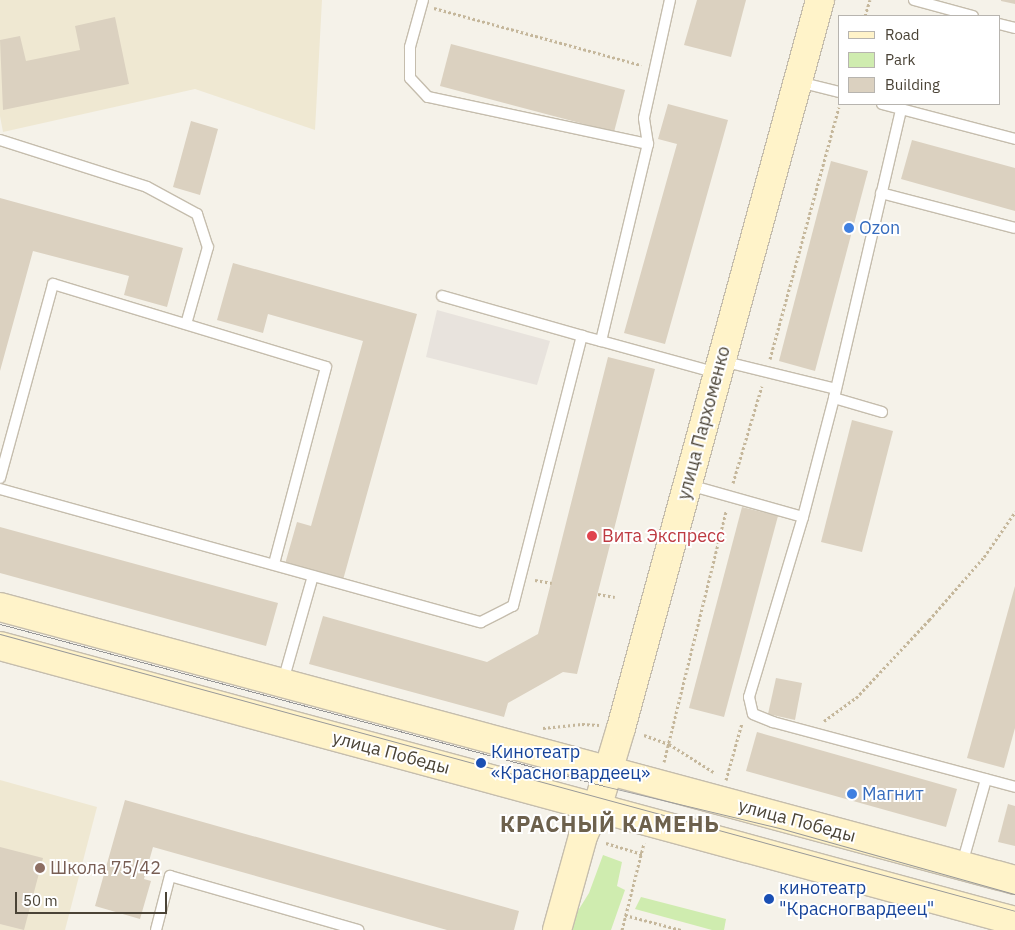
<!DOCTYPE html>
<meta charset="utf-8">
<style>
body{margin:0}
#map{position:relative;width:1015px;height:930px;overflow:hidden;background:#f5f2e9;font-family:"IBM Plex Sans",sans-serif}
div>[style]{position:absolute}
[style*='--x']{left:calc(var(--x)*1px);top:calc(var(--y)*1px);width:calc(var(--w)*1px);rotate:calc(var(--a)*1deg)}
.industrial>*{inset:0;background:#e8e3dd}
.education>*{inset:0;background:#efe8d2}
.green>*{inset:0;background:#cfecaf}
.building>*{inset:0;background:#dbd1c0}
.path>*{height:3px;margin-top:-1.5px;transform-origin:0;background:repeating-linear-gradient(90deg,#c5b79b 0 2.5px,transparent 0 5px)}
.roads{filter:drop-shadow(1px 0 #c5bdad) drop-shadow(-1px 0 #c5bdad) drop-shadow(0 1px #c5bdad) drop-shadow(0 -1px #c5bdad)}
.lane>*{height:10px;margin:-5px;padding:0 5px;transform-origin:5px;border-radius:5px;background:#fff}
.secondary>*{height:28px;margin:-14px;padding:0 14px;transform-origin:14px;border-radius:14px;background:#fff3c9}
.tram>*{height:1px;margin:-0.5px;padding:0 0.5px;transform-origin:0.5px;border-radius:0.5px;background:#989898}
.dots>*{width:14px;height:14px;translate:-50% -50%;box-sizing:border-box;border:2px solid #fff;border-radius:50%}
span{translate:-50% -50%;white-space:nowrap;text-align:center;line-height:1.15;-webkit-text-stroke:4px #fff;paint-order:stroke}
.shop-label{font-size:18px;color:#366cbe}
.left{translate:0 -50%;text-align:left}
.street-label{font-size:18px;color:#4a4336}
.health-label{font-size:18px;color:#be3a42}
.transit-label{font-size:18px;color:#164399}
.education-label{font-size:18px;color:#785e54}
.district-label{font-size:22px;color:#6d614d;font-weight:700;letter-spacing:1px}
.legend{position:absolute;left:838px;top:15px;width:162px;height:90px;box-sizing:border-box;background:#fff;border:1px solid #b7b4af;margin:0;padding:6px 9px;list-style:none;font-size:15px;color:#4a4336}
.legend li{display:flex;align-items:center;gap:10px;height:25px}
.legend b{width:25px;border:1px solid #b7b4af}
.scale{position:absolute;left:15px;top:892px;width:152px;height:22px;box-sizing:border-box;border:2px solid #4a4336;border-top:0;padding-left:6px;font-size:15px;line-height:18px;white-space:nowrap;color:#4a4336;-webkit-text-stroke:4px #fff;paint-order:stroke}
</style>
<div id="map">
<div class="industrial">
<div style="clip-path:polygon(437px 310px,550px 341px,537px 385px,426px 357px)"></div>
</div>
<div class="education">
<div style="clip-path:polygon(0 0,322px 0,315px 130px,195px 89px,3px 132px,0 116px)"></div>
<div style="clip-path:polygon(0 780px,97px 807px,65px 930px,0 930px)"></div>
</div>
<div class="green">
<div style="clip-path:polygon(603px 855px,622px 862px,617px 886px,625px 890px,611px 930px,566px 930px,589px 893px)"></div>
<div style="clip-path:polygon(641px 897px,726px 919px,724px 930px,712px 930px,635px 909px)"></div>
</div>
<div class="building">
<div style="clip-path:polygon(697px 0,746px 0,731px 57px,684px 45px)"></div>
<div style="clip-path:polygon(1015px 0,1015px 4px,1001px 1px,1001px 0)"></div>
<div style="clip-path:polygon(115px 17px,129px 84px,3px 110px,0 40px,20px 36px,26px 61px,80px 50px,75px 26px)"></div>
<div style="clip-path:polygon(451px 44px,625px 90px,614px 132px,440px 86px)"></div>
<div style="clip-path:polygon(668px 104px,728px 120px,665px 344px,624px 333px,677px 144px,658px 139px)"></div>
<div style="clip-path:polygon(191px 121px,218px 129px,200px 195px,173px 187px)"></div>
<div style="clip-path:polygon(912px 140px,1015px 168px,1015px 211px,901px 179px)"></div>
<div style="clip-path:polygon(831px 161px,868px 171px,815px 371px,779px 361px)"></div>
<div style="clip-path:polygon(0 198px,183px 248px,167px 307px,124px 295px,129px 276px,33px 251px,0 371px)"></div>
<div style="clip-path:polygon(233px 263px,417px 314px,343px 580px,285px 564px,297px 522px,311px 526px,363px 341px,268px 314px,263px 333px,217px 320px)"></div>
<div style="clip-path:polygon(608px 357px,655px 369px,577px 674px,563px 672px,508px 703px,504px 717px,309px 664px,323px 616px,487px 662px,538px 634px)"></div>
<div style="clip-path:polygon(852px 420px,893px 431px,862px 552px,821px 542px)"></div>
<div style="clip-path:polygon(742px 507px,778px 516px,724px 717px,689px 708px)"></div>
<div style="clip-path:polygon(0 527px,278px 603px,266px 646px,0 573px)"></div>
<div style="clip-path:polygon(1015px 586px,1015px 728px,1004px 768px,967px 758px)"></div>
<div style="clip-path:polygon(776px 678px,802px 683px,795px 720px,768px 714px)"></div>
<div style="clip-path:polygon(757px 732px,957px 789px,946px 827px,746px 771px)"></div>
<div style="clip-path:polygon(125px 800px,519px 911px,514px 930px,447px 930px,153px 847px,144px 879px,151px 881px,140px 919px,95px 906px)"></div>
<div style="clip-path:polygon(1008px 804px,1015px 806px,1015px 846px,998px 842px)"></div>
<div style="clip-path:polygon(0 847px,43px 858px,24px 930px,0 924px)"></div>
</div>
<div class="path">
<div style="--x:434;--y:8;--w:215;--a:15.4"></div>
<div style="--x:865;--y:16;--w:17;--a:-73"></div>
<div style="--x:770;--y:359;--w:261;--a:-74.7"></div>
<div style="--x:733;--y:483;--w:101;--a:-73.4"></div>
<div style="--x:535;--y:580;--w:17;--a:10"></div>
<div style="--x:598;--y:594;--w:17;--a:10"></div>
<div style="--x:824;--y:721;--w:39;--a:-36"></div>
<div style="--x:856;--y:698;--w:107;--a:-46.9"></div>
<div style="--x:929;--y:620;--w:84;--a:-48.9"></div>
<div style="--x:984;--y:557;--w:55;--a:-55.4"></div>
<div style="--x:543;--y:728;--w:39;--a:-6"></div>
<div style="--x:582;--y:724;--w:17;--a:3"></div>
<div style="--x:644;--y:735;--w:27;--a:20"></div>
<div style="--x:669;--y:744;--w:54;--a:32.2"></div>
<div style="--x:664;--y:762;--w:259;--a:-76.1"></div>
<div style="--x:726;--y:780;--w:59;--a:-74.3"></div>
<div style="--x:545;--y:826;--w:17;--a:13"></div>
<div style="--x:606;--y:843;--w:39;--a:17"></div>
<div style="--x:625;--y:915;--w:58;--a:15"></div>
<div style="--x:622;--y:930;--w:90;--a:-75.8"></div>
</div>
<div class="roads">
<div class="lane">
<div style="--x:423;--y:0;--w:49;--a:105.5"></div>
<div style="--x:410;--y:47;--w:31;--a:90"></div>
<div style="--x:410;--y:78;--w:26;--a:47"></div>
<div style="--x:428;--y:97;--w:225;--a:12.1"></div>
<div style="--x:914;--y:0;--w:61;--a:15.2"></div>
<div style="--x:999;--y:24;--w:16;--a:14"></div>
<div style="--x:799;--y:82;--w:41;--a:14"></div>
<div style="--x:882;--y:104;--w:138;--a:14.7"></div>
<div style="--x:0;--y:140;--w:154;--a:17.7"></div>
<div style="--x:147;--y:187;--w:57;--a:28.4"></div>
<div style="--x:197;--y:214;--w:35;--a:72"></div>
<div style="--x:208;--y:247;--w:80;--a:105.9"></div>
<div style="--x:881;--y:193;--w:138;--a:14.6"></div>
<div style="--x:442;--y:296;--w:146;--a:15.9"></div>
<div style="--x:601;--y:341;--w:120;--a:15.4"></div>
<div style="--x:722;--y:361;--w:117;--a:13.8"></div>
<div style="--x:834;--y:398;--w:297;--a:-76.9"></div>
<div style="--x:882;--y:412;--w:50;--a:-163.7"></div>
<div style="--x:834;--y:398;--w:123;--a:104.6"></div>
<div style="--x:803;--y:517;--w:188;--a:106.7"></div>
<div style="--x:749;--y:697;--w:17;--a:77"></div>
<div style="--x:753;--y:714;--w:22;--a:22"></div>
<div style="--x:773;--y:722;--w:251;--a:15"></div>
<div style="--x:0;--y:478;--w:201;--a:-74.7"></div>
<div style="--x:53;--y:284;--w:285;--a:16.9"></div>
<div style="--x:326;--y:367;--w:204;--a:104.8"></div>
<div style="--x:689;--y:485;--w:118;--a:15.7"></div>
<div style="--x:0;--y:489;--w:499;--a:15.5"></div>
<div style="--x:481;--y:622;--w:36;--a:-27"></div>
<div style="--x:513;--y:606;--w:279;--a:-75.7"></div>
<div style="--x:582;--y:336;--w:20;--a:15"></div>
<div style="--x:601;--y:341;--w:203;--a:-76.6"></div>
<div style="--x:648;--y:144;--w:26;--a:-99"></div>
<div style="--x:644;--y:118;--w:121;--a:-77.6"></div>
<div style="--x:283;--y:681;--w:109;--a:-74.1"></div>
<div style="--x:962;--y:864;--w:88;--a:-74.2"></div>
<div style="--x:156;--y:930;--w:56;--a:-75.5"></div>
<div style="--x:170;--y:876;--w:196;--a:16"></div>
</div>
<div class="secondary">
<div style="--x:0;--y:607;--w:1051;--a:15.05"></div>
<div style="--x:0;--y:646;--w:1052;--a:15.16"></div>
<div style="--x:557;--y:930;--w:98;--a:-74.5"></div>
<div style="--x:583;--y:836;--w:42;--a:-65.9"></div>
<div style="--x:600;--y:798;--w:73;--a:-73.3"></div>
<div style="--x:621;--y:728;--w:755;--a:-74.71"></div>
</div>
</div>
<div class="tram">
<div style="--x:0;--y:624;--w:625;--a:15.01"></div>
<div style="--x:604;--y:786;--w:184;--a:13.5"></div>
<div style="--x:783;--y:829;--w:241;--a:15.7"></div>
<div style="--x:0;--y:634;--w:1052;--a:15.26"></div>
</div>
<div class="dots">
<div style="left:849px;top:228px;background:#3f7fe0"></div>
<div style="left:592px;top:536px;background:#e0444e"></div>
<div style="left:481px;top:763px;background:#1a4fb4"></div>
<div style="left:852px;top:794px;background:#3f7fe0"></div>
<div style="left:40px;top:868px;background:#8d6e63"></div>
<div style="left:769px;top:899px;background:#1a4fb4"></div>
</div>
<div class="shop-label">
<span class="left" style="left:859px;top:228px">Ozon</span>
<span class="left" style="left:862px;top:794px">Магнит</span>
</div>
<div class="street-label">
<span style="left:704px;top:423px;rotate:-75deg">улица Пархоменко</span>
<span style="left:391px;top:753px;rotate:15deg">улица Победы</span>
<span style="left:797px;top:821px;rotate:15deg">улица Победы</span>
</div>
<div class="health-label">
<span class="left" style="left:602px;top:536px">Вита Экспресс</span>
</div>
<div class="transit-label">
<span class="left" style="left:491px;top:763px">Кинотеатр<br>«Красногвардеец»</span>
<span class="left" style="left:779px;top:899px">кинотеатр<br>"Красногвардеец"</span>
</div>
<div class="education-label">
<span class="left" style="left:50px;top:868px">Школа 75/42</span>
</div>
<div class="district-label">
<span style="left:610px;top:824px">КРАСНЫЙ КАМЕНЬ</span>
</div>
<ul class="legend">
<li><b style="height:6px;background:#fff3c9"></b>Road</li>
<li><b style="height:14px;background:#cfecaf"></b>Park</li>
<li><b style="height:14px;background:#dbd1c0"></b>Building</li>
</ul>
<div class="scale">50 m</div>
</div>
